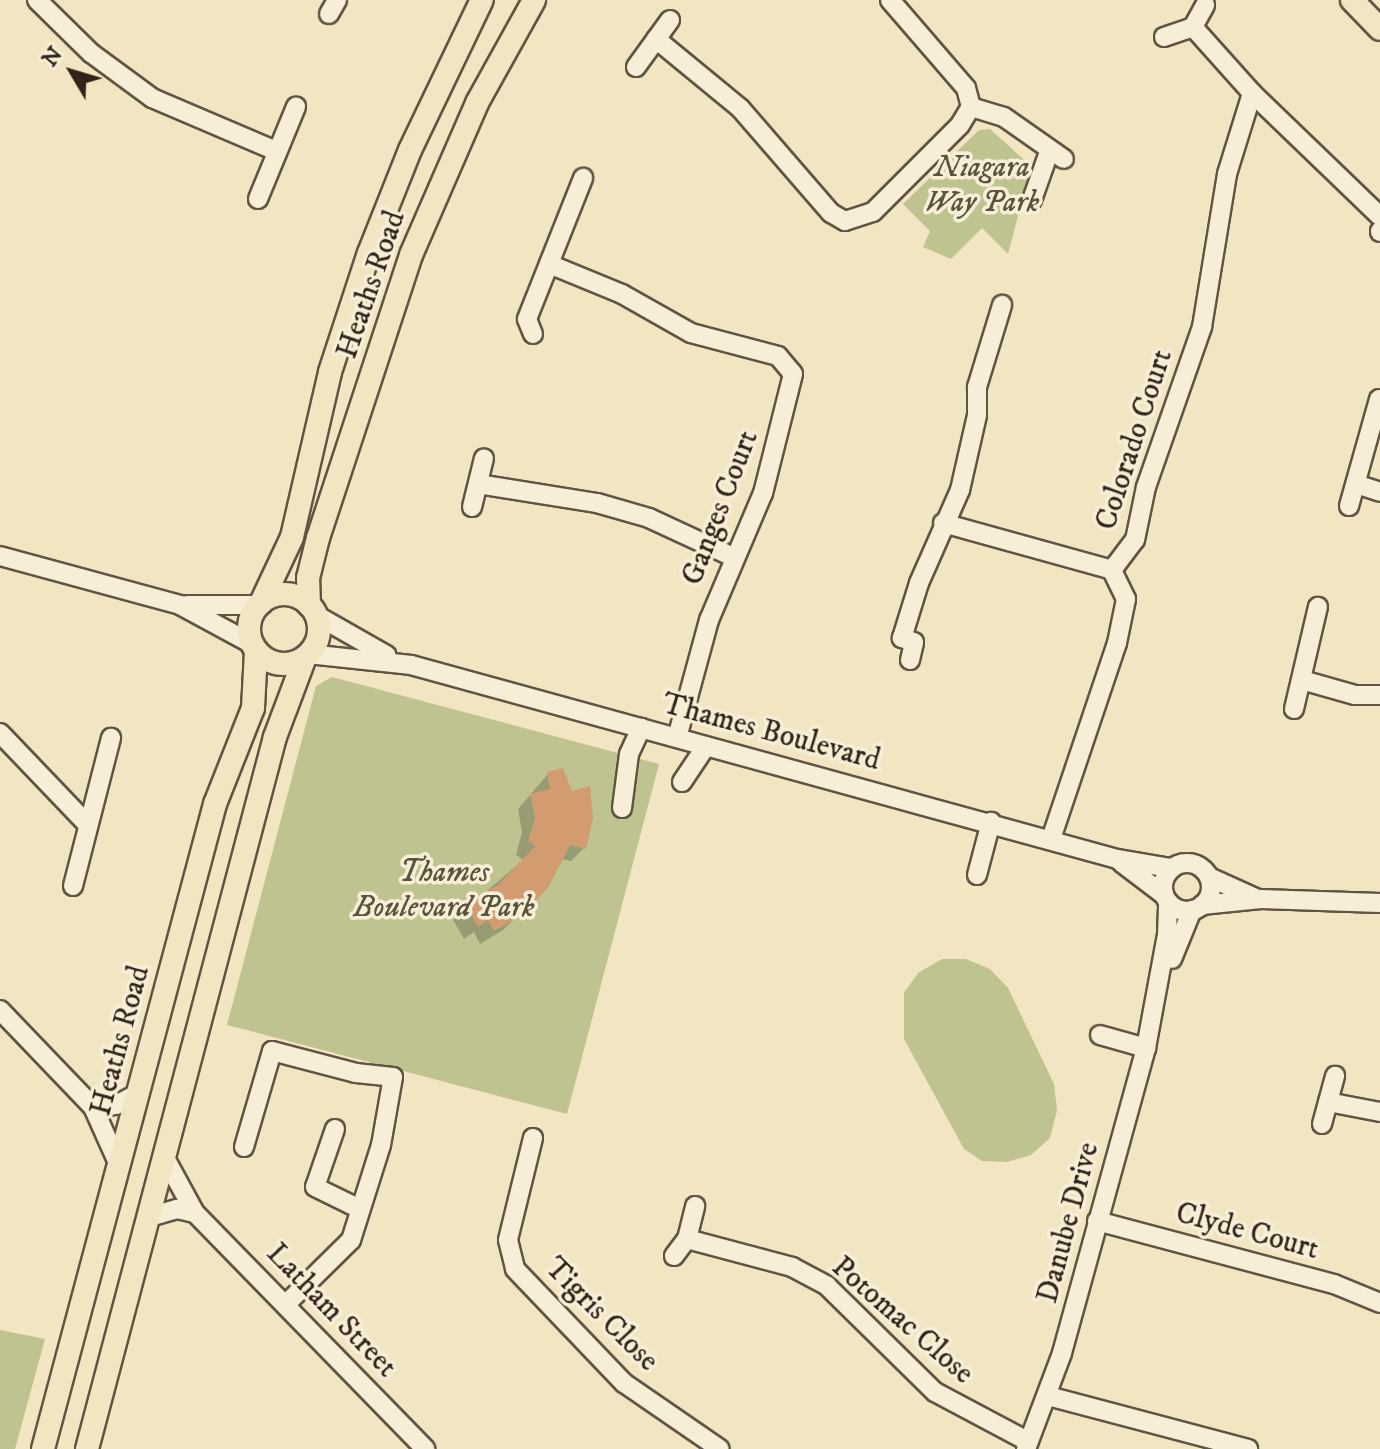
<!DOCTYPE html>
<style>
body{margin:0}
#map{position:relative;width:1380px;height:1449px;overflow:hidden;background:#f2e5c1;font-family:"IM FELL DW Pica",serif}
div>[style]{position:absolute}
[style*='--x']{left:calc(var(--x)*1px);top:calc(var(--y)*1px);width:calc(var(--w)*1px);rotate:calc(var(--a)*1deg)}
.green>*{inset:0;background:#bfc390}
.shadow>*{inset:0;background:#0003}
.building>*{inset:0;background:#d39b70}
.roads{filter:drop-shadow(2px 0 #615442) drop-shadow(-2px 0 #615442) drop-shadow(0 2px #615442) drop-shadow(0 -2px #615442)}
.minor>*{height:18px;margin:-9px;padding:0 9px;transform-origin:9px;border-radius:9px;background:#f7eed7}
.minor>.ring{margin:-9px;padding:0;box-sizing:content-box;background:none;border:18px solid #f7eed7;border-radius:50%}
.major>*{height:22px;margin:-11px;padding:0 11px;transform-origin:11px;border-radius:11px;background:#f2e5c1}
.major>.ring{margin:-11px;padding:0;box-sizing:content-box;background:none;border:22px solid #f2e5c1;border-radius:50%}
span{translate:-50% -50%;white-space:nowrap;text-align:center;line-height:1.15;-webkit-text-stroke:7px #f7eed7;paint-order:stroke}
.park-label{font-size:30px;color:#5c533c;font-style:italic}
.street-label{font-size:30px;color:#312318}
.north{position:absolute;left:32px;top:32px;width:80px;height:80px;-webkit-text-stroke:6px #f7eed7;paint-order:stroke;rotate:308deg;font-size:22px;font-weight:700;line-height:32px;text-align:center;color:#312318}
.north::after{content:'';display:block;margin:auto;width:28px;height:36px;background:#312318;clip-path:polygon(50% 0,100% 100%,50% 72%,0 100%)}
</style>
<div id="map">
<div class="green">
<div style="clip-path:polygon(990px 129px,1031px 166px,1008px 254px,982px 228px,951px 259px,923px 247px,930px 231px,903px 204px,979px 130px)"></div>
<div style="clip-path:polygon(332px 677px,659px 764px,567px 1114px,227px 1025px,316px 686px)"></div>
<div style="clip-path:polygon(942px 959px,966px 959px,990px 969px,1008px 988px,1054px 1084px,1057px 1110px,1050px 1138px,1031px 1155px,1007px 1162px,982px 1161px,964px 1149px,904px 1039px,904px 993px,918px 973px)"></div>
<div style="clip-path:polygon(0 1330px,45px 1339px,15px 1449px,0 1449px)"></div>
</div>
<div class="shadow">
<div style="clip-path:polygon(548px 774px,584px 848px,571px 861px,561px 859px,546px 887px,503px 930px,480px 944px,474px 932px,464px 939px,453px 920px,523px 860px,516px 855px,522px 832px,518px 809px)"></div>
</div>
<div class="building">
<div style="clip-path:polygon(563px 768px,572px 791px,590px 786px,593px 818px,586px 849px,570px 845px,548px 888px,519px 917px,494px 931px,488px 920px,478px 927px,466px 905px,498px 885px,535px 846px,528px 841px,535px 818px,530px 794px,550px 789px,547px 772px)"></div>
</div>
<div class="roads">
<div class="minor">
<div style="--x:37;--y:0;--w:76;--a:44.5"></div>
<div style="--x:91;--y:53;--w:76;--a:36.4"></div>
<div style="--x:152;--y:98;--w:135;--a:23.1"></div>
<div style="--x:890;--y:0;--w:116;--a:49.2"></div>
<div style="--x:966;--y:88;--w:20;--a:75"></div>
<div style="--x:971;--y:107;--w:34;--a:17"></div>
<div style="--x:1004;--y:117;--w:73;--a:35"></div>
<div style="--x:329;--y:14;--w:16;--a:-60"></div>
<div style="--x:1193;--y:27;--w:89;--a:48.2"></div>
<div style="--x:1252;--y:93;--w:178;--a:43.9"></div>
<div style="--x:1164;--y:37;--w:31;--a:-19"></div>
<div style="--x:1193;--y:27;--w:25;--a:-61"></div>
<div style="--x:656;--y:39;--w:109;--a:39.4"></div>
<div style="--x:740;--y:108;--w:139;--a:49.1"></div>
<div style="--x:831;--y:213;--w:16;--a:30"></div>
<div style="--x:845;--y:221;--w:29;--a:-18"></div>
<div style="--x:873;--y:212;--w:123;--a:-45"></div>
<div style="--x:960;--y:125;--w:21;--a:-59"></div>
<div style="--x:636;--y:67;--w:58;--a:-54.1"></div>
<div style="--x:258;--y:199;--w:100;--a:-67.6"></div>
<div style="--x:1032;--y:200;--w:51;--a:-70.5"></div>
<div style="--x:1380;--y:232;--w:1;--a:-90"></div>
<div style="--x:549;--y:264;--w:79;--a:22.3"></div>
<div style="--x:622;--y:294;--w:79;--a:29.5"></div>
<div style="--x:691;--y:333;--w:90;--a:14.8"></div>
<div style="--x:778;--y:356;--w:23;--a:50"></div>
<div style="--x:793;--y:374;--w:123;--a:104.1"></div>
<div style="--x:763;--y:493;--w:138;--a:113"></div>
<div style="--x:709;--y:620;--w:122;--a:105.2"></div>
<div style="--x:533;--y:334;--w:16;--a:-112"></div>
<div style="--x:527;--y:319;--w:152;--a:-68.3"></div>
<div style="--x:478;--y:484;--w:121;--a:9.1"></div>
<div style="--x:597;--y:503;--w:54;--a:16.1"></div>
<div style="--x:649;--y:518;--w:93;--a:24.9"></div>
<div style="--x:1356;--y:484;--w:25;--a:18"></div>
<div style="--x:1349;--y:506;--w:111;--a:-74.3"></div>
<div style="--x:472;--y:507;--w:50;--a:-76.2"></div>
<div style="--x:943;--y:523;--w:175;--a:15.5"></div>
<div style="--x:0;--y:556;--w:187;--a:15.2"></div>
<div style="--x:180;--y:605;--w:82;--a:28.4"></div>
<div style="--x:187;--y:605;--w:71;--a:0"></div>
<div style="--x:316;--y:615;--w:81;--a:29.7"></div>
<div style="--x:308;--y:654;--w:104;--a:6.1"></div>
<div style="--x:411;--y:665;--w:732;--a:15.36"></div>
<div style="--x:1117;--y:859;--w:55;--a:9.5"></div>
<div style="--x:910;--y:660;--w:18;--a:-77"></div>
<div style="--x:914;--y:642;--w:13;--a:-162"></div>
<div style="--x:902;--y:638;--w:58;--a:-72.8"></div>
<div style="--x:919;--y:583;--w:102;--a:-66.2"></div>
<div style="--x:960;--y:490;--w:77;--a:-77.2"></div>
<div style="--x:977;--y:415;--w:28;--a:-90"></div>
<div style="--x:977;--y:387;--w:86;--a:-73"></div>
<div style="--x:1302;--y:680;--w:55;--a:15.8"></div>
<div style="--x:1355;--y:695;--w:25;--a:0"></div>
<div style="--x:1294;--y:709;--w:105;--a:-76.8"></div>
<div style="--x:0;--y:733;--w:127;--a:46.3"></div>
<div style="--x:682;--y:782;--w:43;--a:-56.3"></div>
<div style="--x:622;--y:808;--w:54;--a:-82.6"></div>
<div style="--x:629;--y:754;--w:29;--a:-65"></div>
<div style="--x:1051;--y:839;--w:207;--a:-71.4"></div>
<div style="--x:1117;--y:643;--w:45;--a:-78.4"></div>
<div style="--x:1126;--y:599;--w:32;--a:-116"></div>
<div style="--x:1112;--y:570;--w:38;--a:-53"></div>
<div style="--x:1135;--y:540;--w:54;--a:-78.3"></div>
<div style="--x:1146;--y:487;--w:170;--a:-70.7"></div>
<div style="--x:1202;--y:327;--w:155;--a:-80.7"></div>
<div style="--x:1227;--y:174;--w:85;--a:-72.8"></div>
<div class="ring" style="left:1163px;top:863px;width:30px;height:30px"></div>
<div style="--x:1122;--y:863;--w:53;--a:37.3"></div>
<div style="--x:977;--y:875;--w:55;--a:-75.2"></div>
<div style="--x:1209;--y:877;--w:54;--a:24.2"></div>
<div style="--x:73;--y:886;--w:153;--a:-75.6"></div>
<div style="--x:1202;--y:905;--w:59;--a:-5.8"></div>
<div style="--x:1261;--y:899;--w:119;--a:1.9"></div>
<div style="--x:1172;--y:959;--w:53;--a:-67.8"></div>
<div style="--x:0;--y:1010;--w:134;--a:46.2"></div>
<div style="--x:93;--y:1107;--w:64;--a:65.9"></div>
<div style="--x:1100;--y:1035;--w:48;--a:15.8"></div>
<div style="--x:1328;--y:1102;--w:53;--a:10.9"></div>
<div style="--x:93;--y:1107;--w:23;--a:-5"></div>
<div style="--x:116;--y:1105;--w:27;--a:-28"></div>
<div style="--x:1322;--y:1124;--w:50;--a:-74.8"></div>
<div style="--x:335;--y:1129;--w:61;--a:109"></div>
<div style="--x:315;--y:1187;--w:48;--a:26"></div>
<div style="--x:533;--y:1138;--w:105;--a:103.8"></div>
<div style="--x:508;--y:1240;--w:30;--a:76"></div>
<div style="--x:515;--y:1269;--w:158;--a:46.3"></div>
<div style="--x:624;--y:1383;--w:116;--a:34.5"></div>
<div style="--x:244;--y:1147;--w:100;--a:-73.7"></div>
<div style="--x:272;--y:1051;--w:87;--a:14.7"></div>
<div style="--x:356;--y:1073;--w:37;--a:6"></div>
<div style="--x:393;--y:1077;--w:69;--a:100"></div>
<div style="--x:381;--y:1145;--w:100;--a:107.5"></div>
<div style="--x:351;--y:1240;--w:91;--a:135.4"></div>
<div style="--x:165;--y:1158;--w:63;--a:61.4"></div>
<div style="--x:195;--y:1213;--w:330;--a:45.7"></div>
<div style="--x:149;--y:1217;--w:29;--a:-16"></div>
<div style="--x:177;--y:1209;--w:18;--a:13"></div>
<div style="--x:1097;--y:1221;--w:245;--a:14.9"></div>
<div style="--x:1334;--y:1284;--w:50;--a:22.4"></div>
<div style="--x:687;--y:1239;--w:109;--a:14.9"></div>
<div style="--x:792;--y:1267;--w:40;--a:28"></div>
<div style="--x:827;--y:1286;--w:151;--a:44.5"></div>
<div style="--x:935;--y:1392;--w:106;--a:28"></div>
<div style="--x:674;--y:1256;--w:21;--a:-53"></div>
<div style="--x:687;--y:1239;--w:34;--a:-76"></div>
<div style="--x:1048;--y:1396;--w:207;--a:14.8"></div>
<div style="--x:1026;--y:1449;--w:103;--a:-69.4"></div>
<div style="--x:1062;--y:1353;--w:316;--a:-74.6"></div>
<div style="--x:1146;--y:1048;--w:115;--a:-79.5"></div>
<div style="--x:1167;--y:935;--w:33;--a:-88"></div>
</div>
<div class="major">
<div style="--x:1352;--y:0;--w:40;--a:46"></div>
<div class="ring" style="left:249px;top:594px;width:48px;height:48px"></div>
<div style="--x:261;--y:603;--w:73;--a:-64.8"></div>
<div style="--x:292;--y:537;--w:169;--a:-77"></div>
<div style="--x:330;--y:372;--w:125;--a:-71.9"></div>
<div style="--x:369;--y:253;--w:111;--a:-68.3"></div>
<div style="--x:410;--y:150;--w:166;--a:-64.4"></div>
<div style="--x:309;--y:605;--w:27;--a:-92"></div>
<div style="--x:308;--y:578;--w:41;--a:-76"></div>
<div style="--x:318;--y:538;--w:298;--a:-71.8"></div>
<div style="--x:411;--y:255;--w:166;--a:-66.5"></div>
<div style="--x:477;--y:103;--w:118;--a:-61"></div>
<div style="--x:43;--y:1449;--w:668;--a:-75.07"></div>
<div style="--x:215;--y:804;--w:103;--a:-68.4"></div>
<div style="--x:253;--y:708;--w:57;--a:-87"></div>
<div style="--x:87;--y:1449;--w:736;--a:-75.21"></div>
<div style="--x:275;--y:737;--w:85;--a:-69.4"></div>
</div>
</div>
<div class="park-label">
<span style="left:982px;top:185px">Niagara<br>Way Park</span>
<span style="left:444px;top:890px">Thames<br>Boulevard Park</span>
</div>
<div class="street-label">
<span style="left:372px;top:285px;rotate:-71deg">Heaths Road</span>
<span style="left:1135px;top:440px;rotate:-72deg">Colorado Court</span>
<span style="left:721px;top:508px;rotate:-69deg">Ganges Court</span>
<span style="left:771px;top:733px;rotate:15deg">Thames Boulevard</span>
<span style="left:121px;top:1041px;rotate:-75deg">Heaths Road</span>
<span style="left:1069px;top:1223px;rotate:-75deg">Danube Drive</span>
<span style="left:1247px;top:1232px;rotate:15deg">Clyde Court</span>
<span style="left:331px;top:1311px;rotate:46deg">Latham Street</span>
<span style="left:601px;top:1315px;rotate:45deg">Tigris Close</span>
<span style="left:902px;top:1321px;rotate:41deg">Potomac Close</span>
</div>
<div class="north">N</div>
</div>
